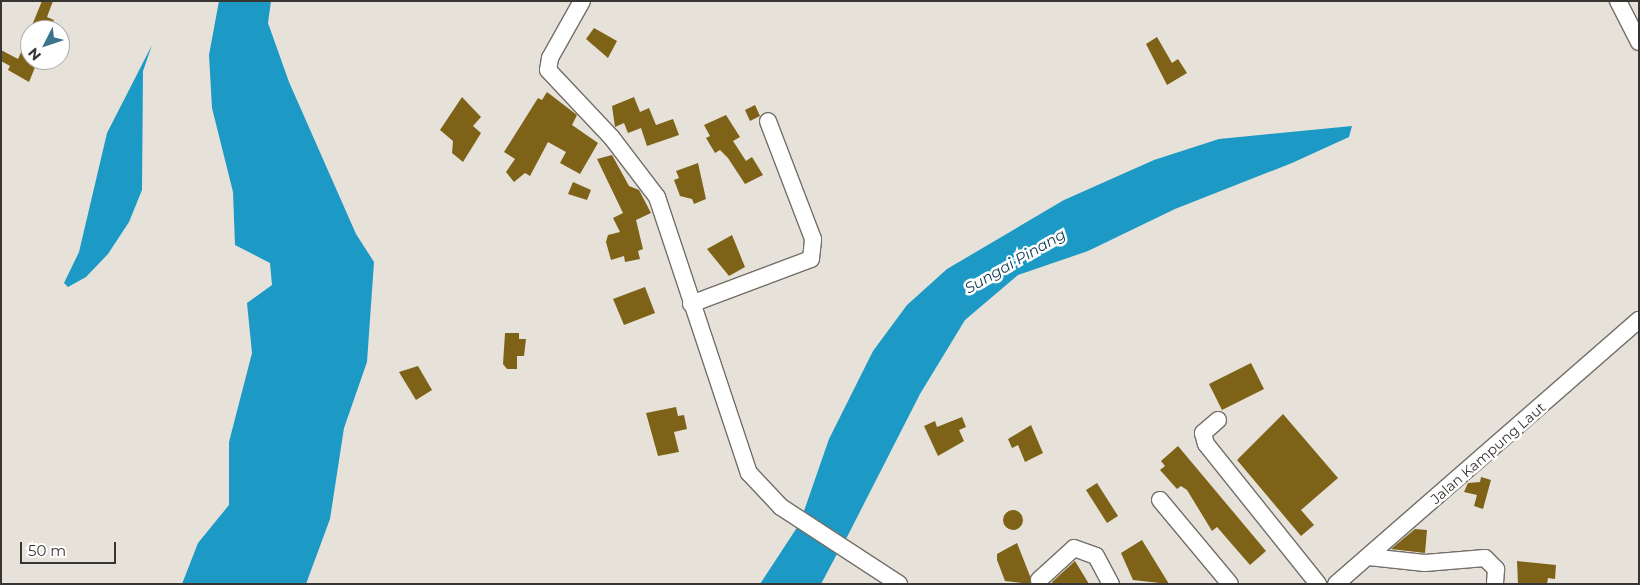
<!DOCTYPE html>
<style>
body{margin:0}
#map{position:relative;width:1640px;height:585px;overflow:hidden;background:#e6e2d9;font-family:Montserrat,sans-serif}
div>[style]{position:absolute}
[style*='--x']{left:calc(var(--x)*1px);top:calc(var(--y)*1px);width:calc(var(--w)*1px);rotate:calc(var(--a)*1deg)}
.water>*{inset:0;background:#1c9ac5}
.building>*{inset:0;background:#7e6217}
.round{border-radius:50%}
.roads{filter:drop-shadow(1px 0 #736f68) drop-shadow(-1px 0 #736f68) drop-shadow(0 1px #736f68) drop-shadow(0 -1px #736f68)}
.minor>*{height:16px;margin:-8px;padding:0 8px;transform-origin:8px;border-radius:8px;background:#fff}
span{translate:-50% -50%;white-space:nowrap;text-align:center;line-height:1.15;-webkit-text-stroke:5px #fff;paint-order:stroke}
.street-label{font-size:14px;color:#373532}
.water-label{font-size:15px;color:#104053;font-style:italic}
.frame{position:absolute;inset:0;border:2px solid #373532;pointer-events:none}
.north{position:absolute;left:20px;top:20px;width:50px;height:50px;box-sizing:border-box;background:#fff;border:1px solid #afaead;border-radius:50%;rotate:229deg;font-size:14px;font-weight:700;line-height:20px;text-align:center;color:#373532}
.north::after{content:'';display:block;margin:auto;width:18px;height:22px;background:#3a758d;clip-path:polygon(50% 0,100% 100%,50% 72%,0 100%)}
.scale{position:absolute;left:20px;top:542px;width:96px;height:22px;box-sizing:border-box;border:2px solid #373532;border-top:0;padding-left:6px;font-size:15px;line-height:18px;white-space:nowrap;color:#373532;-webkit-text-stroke:4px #fff;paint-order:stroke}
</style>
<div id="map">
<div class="water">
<div style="clip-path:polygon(219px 1px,271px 1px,268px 23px,289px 82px,356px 234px,374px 262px,367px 362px,344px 428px,330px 519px,306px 584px,182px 584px,198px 543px,229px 505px,229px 442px,252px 353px,247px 303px,272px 285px,270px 263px,235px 245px,233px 192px,212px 108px,209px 55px)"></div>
<div style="clip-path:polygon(152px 45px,143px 71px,142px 190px,129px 222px,108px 254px,86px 277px,68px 287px,64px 283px,79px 252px,107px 133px)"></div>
<div style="clip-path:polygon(1352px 126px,1349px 137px,1292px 163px,1175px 209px,1088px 251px,1018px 275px,965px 320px,920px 394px,846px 539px,835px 531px,827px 545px,838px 552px,821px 584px,760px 584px,798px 526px,825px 526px,804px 511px,829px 439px,873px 351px,907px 305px,947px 269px,1064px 200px,1154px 160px,1219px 139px)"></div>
</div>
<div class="building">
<div style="clip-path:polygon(42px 1px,53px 1px,47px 17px,54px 20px,50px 30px,30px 30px)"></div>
<div style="clip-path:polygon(594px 28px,617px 41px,608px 58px,586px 39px)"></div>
<div style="clip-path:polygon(30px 32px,30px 60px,38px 60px,29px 82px,8px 70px,10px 66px,1px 61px,1px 50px,18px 59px)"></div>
<div style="clip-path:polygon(1157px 37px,1172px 63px,1178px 59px,1187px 73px,1167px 85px,1146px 44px)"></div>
<div style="clip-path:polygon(547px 92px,577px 115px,572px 125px,598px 143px,580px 174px,560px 163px,566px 152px,548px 142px,530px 176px,525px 173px,514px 182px,506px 172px,515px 159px,504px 152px,538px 98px,542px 100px)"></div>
<div style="clip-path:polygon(462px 97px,481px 117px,473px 126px,481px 133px,463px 162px,452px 153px,453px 141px,440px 130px)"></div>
<div style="clip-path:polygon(634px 97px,640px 112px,649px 108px,656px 125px,673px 119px,679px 135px,647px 146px,641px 128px,628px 133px,624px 123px,615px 127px,612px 106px)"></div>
<div style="clip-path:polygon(755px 105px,760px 116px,750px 121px,745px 110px)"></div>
<div style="clip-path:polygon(726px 115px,740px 137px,733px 141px,746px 161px,752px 157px,763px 175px,745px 184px,728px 158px,720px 150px,715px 153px,706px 138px,710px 136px,704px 125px)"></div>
<div style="clip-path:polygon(612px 155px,629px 186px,639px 190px,651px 213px,636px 220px,643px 249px,638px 251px,640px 259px,625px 262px,624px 256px,611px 260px,606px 242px,608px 235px,620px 232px,613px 218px,623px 213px,597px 159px)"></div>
<div style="clip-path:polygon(698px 163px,706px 199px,694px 204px,692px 199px,680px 196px,674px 180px,679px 178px,676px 171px)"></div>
<div style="clip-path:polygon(573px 182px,591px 190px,587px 200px,568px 194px)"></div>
<div style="clip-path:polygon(732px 235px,745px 267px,729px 276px,707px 249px)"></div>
<div style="clip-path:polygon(645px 287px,655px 313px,624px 325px,613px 299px)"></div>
<div style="clip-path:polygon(505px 333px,519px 333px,519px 339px,526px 339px,524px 356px,517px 356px,517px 369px,507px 369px,503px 364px)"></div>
<div style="clip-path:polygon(1251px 363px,1264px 389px,1222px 410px,1209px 384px)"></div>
<div style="clip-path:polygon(418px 366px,432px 390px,416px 400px,399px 372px)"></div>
<div style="clip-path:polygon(676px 407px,678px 416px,684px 415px,687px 429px,674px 432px,679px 452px,658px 456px,646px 413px)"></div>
<div style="clip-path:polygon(1283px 414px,1338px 478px,1301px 510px,1314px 525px,1301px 536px,1237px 460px)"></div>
<div style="clip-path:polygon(962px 417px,966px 427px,959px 430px,964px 441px,938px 456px,924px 426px,935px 421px,937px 427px)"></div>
<div style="clip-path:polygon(1031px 425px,1043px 453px,1025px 462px,1018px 445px,1012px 448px,1008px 439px)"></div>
<div style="clip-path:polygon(1178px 446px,1266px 551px,1250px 565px,1217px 527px,1212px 531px,1187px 490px,1181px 486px,1177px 489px,1160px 470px,1165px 466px,1161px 461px)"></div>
<div style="clip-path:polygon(1481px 477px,1491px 480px,1483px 509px,1474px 506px,1477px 495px,1464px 492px,1468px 483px,1480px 482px)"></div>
<div style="clip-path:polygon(1097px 483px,1118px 516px,1107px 523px,1086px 490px)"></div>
<div class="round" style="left:1003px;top:510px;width:20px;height:20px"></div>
<div style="clip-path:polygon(1415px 529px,1427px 530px,1425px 553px,1391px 549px)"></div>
<div style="clip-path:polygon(1142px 540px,1169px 584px,1133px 580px,1121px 553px)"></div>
<div style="clip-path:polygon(1017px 543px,1030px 576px,1030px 584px,1005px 581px,997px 560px,997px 554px)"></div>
<div style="clip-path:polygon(1075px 561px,1089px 584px,1053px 584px,1052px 582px)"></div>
<div style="clip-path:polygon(1517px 561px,1556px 565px,1555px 579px,1548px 578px,1547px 584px,1518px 584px)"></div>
</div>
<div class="roads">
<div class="minor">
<div style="--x:582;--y:1;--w:65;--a:119.3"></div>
<div style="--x:550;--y:58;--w:12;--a:99"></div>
<div style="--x:548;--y:70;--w:93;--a:46.7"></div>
<div style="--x:612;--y:138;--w:74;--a:52.7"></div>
<div style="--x:657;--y:197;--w:291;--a:71.6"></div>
<div style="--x:749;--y:473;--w:47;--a:46.7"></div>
<div style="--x:781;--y:507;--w:141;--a:33.1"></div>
<div style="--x:1618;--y:1;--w:46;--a:62.9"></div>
<div style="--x:691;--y:304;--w:128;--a:-20.6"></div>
<div style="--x:811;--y:259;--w:20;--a:-84"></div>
<div style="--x:813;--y:239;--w:126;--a:-110.9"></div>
<div style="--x:1218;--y:420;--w:20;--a:139"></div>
<div style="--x:1203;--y:433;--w:11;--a:75"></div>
<div style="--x:1206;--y:444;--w:179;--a:51.3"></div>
<div style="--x:1160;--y:500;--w:109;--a:50.2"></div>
<div style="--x:1369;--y:557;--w:56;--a:6.1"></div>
<div style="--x:1425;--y:563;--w:60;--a:-4.8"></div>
<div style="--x:1485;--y:558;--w:16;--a:45"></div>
<div style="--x:1496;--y:569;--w:15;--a:94"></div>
<div style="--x:1039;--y:580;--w:47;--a:-42.4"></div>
<div style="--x:1074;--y:548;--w:23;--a:20"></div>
<div style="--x:1096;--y:556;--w:32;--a:62"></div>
<div style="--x:1336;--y:584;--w:402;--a:-41.1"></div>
</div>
</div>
<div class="street-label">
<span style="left:1488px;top:453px;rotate:-41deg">Jalan Kampung Laut</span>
</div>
<div class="water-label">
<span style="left:1015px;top:261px;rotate:-30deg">Sungai Pinang</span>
</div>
<div class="frame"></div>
<div class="north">N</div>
<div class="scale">50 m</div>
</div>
